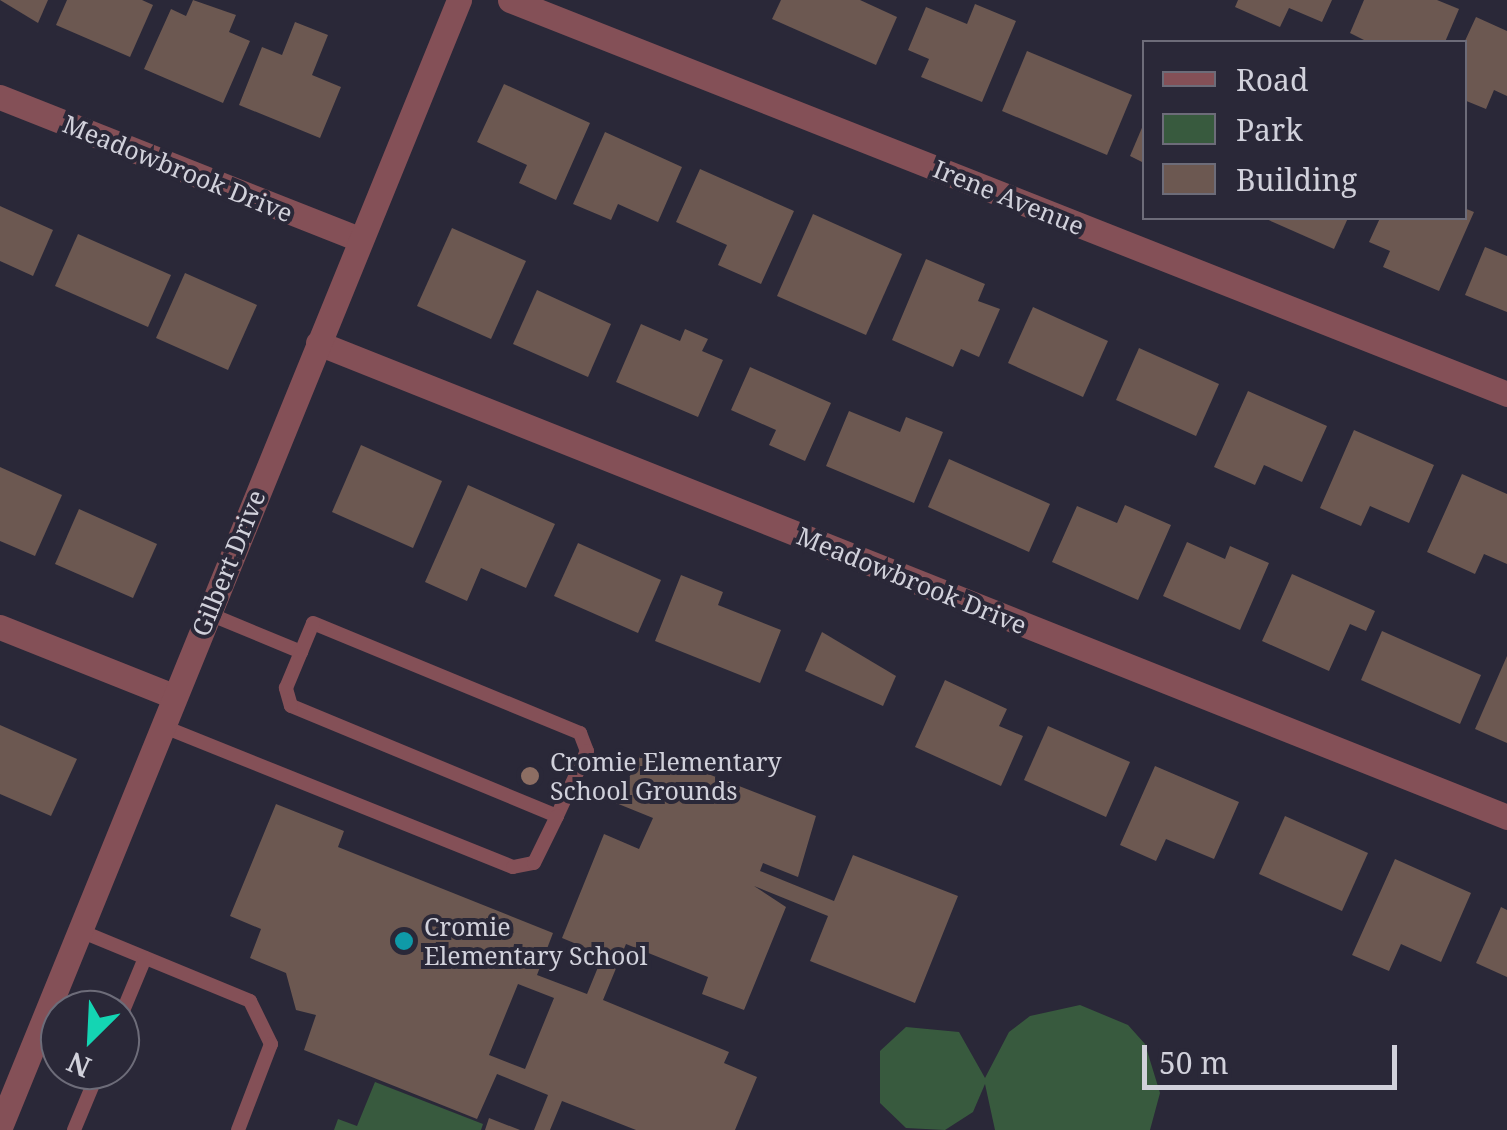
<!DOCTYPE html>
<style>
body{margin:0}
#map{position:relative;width:1507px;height:1130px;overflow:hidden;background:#2a2838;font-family:"Noto Serif",serif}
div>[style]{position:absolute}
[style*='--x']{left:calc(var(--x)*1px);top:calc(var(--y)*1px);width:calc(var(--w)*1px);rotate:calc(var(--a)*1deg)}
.green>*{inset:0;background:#385a3e}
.building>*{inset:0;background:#6c5851}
.lane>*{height:14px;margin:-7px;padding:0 7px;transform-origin:7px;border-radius:7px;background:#845057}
.street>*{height:25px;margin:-12.5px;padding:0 12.5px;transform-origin:12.5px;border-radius:12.5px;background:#845057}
.dots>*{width:28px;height:28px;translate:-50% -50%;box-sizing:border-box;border:5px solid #2a2838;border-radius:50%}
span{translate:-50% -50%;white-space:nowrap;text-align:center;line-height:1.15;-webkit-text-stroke:8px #2a2838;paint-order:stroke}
.street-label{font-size:25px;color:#d1d1db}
.poi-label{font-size:25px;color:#d1d1db}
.left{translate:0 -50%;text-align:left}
.legend{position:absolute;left:1142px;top:40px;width:325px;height:180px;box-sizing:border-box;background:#2a2838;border:2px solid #6d6c79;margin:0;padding:12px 18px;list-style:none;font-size:30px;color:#d1d1db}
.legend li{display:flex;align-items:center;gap:20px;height:50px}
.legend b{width:50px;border:2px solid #6d6c79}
.north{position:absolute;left:40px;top:990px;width:100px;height:100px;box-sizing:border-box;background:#2a2838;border:2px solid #6d6c79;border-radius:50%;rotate:204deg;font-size:28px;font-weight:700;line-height:40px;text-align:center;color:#d1d1db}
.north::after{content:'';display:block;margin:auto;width:35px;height:45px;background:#14d5b3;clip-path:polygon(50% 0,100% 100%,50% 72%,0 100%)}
.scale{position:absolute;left:1142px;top:1045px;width:255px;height:45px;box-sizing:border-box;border:5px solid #d1d1db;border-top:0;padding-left:12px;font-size:30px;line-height:35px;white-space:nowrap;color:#d1d1db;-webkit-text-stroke:8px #2a2838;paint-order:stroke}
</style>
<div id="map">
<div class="green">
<div style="clip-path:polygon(1080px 1005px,1128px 1025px,1145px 1044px,1160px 1093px,1150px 1130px,995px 1130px,985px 1084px,973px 1112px,945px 1130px,906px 1128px,880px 1103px,880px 1051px,906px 1027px,959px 1032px,985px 1078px,1009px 1032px,1030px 1016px)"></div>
<div style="clip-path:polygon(375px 1082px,483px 1124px,481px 1130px,334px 1130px,338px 1119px,357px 1126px)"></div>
</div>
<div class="building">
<div style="clip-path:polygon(0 0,48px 0,38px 23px)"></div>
<div style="clip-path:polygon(67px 0,142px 0,153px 5px,130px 57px,56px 25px)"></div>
<div style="clip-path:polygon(193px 0,236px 15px,229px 32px,250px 41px,223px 103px,144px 69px,171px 9px,186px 16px)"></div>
<div style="clip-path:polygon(781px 0,860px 0,897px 17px,876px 65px,772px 19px)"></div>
<div style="clip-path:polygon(1238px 0,1332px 0,1322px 22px,1289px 8px,1280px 27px,1235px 7px)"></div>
<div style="clip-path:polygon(1364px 0,1437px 0,1459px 9px,1445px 42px,1368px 42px,1350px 33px)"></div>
<div style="clip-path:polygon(975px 4px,1016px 21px,982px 102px,921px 77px,929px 59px,908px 50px,926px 7px,967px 24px)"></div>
<div style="clip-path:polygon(1476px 17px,1507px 31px,1507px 96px,1494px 90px,1486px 109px,1464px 100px,1464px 43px)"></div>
<div style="clip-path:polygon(295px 22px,328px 35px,312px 75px,341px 87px,320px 138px,239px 105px,262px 47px,282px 55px)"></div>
<div style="clip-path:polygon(1027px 51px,1132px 95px,1107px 155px,1002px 111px)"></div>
<div style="clip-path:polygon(504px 84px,590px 123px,556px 200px,519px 183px,527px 165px,477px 142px)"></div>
<div style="clip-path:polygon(1144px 123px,1144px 163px,1130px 156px)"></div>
<div style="clip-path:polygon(605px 132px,682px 167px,658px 222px,618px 204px,611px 220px,573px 204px)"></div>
<div style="clip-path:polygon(700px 169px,794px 211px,761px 284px,718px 265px,727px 245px,676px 222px)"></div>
<div style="clip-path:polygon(0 206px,53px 230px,33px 276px,0 261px)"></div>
<div style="clip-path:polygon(1464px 208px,1474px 212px,1439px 291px,1383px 267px,1390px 251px,1369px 242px,1380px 218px,1464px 218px)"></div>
<div style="clip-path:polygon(813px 214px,902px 254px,866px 335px,777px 296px)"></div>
<div style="clip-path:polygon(1264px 218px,1348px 218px,1334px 249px)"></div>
<div style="clip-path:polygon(452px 228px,526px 261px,491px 339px,417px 306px)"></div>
<div style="clip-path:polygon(78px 234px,171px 275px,148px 327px,55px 286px)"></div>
<div style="clip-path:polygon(1485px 247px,1507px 256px,1507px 312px,1465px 295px)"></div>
<div style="clip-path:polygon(926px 259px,985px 284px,978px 301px,1000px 309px,979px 357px,961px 349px,953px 367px,892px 340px)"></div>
<div style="clip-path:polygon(185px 273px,257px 305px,228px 370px,156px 338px)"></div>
<div style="clip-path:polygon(537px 290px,611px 324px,588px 377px,513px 344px)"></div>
<div style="clip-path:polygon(1033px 307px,1108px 341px,1083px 397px,1008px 363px)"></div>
<div style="clip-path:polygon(641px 324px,680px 341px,685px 329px,708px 339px,702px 351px,723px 360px,698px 417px,616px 382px)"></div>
<div style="clip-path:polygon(1139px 348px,1219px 384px,1196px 436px,1116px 400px)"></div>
<div style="clip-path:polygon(750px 367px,831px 403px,805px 461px,769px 445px,776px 430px,731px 410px)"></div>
<div style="clip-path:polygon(1248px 391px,1327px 426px,1302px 482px,1264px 465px,1255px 485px,1214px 467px)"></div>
<div style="clip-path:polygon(849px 411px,900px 432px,906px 417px,943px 432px,914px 503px,826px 466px)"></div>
<div style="clip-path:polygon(1354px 430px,1434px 465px,1409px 523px,1370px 506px,1361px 526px,1320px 508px)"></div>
<div style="clip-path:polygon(361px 445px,442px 481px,413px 548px,332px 512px)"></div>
<div style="clip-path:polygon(949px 459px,1050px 504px,1029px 552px,928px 507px)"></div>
<div style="clip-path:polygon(0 467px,62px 495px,35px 556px,0 541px)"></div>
<div style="clip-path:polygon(1462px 474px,1507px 494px,1507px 564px,1484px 554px,1475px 574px,1427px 552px)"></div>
<div style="clip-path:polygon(468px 485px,555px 524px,526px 588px,481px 568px,467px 601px,425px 582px)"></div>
<div style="clip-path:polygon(1125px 505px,1171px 525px,1138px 600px,1052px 562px,1077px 506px,1117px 523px)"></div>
<div style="clip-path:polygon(79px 509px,157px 544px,133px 598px,55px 564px)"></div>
<div style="clip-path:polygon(1187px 542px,1225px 559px,1230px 546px,1269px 563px,1240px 630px,1163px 596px)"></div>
<div style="clip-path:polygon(578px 543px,661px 580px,638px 633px,554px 596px)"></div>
<div style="clip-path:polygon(1292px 574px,1375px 611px,1366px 631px,1350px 624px,1329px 671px,1262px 641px)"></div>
<div style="clip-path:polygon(681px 575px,723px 592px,718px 605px,781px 630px,760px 683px,655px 641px)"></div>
<div style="clip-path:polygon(1382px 631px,1481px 675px,1460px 724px,1361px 680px)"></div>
<div style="clip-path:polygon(822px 632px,896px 676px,883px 706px,805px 671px)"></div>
<div style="clip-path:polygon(1507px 656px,1507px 743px,1475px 729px)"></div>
<div style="clip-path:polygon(945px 680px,1007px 709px,999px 726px,1023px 736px,1001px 786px,915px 747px)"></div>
<div style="clip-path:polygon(0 725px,77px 759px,51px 816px,0 794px)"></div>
<div style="clip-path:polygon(1048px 726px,1130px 762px,1106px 817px,1024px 780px)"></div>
<div style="clip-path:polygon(evenodd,644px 749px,816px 816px,798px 877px,763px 863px,760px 871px,834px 901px,853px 855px,958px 896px,915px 1003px,810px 961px,828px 916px,754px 886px,786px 907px,744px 1010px,702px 994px,708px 977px,626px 944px,603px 1000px,729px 1052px,724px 1063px,757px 1077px,735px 1130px,636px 1130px,562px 1101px,550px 1130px,534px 1130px,548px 1095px,497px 1074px,477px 1119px,304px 1050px,316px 1015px,296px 1010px,286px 973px,250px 958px,261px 929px,230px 916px,276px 804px,344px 831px,338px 847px,553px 933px,537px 975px,587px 994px,603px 955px,562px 938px,604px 834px,639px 849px,653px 818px,616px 803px,644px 749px,518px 984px,554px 998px,525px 1069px,489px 1055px,518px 984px)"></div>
<div style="clip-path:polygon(1155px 766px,1239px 802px,1214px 859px,1166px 839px,1156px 861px,1120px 845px)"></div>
<div style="clip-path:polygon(1285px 816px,1368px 853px,1342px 911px,1259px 874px)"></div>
<div style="clip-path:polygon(1395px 859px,1471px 893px,1441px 962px,1401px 944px,1389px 971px,1352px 955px)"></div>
<div style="clip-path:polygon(1501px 907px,1507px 910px,1507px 977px,1476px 963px)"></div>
<div style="clip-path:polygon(489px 1118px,520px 1130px,485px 1130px)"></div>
</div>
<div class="lane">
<div style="--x:207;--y:613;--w:102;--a:22.5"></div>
<div style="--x:313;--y:623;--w:289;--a:22.4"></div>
<div style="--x:580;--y:733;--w:19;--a:69"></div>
<div style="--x:587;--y:751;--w:72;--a:114.8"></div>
<div style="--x:557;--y:816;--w:288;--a:-157.5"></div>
<div style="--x:291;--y:706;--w:19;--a:-106"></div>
<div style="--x:286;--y:688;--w:70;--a:-67.4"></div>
<div style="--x:162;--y:726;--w:378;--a:21.9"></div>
<div style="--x:513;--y:867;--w:21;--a:-11"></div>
<div style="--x:534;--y:863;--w:52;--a:-63.9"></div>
<div style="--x:78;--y:930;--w:186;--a:22.4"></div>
<div style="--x:250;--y:1001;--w:48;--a:64"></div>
<div style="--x:271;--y:1044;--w:92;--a:111"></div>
<div style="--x:120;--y:1018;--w:65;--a:-67.4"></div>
<div style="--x:74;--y:1130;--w:65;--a:-67.4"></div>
</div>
<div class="street">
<div style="--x:510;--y:0;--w:1072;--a:21.56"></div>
<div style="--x:0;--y:97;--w:383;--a:21.6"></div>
<div style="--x:318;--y:343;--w:1280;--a:21.73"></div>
<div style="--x:0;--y:627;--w:186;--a:21.7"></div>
<div style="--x:0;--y:1127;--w:1217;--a:-67.84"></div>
</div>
<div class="dots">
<div style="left:530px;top:776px;background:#8d6e63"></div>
<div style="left:404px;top:941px;background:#0f9aa8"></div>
</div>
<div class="street-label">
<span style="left:178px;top:168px;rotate:22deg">Meadowbrook Drive</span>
<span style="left:1009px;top:197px;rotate:22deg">Irene Avenue</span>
<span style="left:228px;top:563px;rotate:-68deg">Gilbert Drive</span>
<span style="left:912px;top:580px;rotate:22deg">Meadowbrook Drive</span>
</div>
<div class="poi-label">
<span class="left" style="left:550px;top:776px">Cromie Elementary<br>School Grounds</span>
<span class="left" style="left:424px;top:941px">Cromie<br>Elementary School</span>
</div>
<ul class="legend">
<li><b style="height:12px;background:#845057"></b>Road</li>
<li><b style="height:28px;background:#385a3e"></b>Park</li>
<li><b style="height:28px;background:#6c5851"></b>Building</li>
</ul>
<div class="north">N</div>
<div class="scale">50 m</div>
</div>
